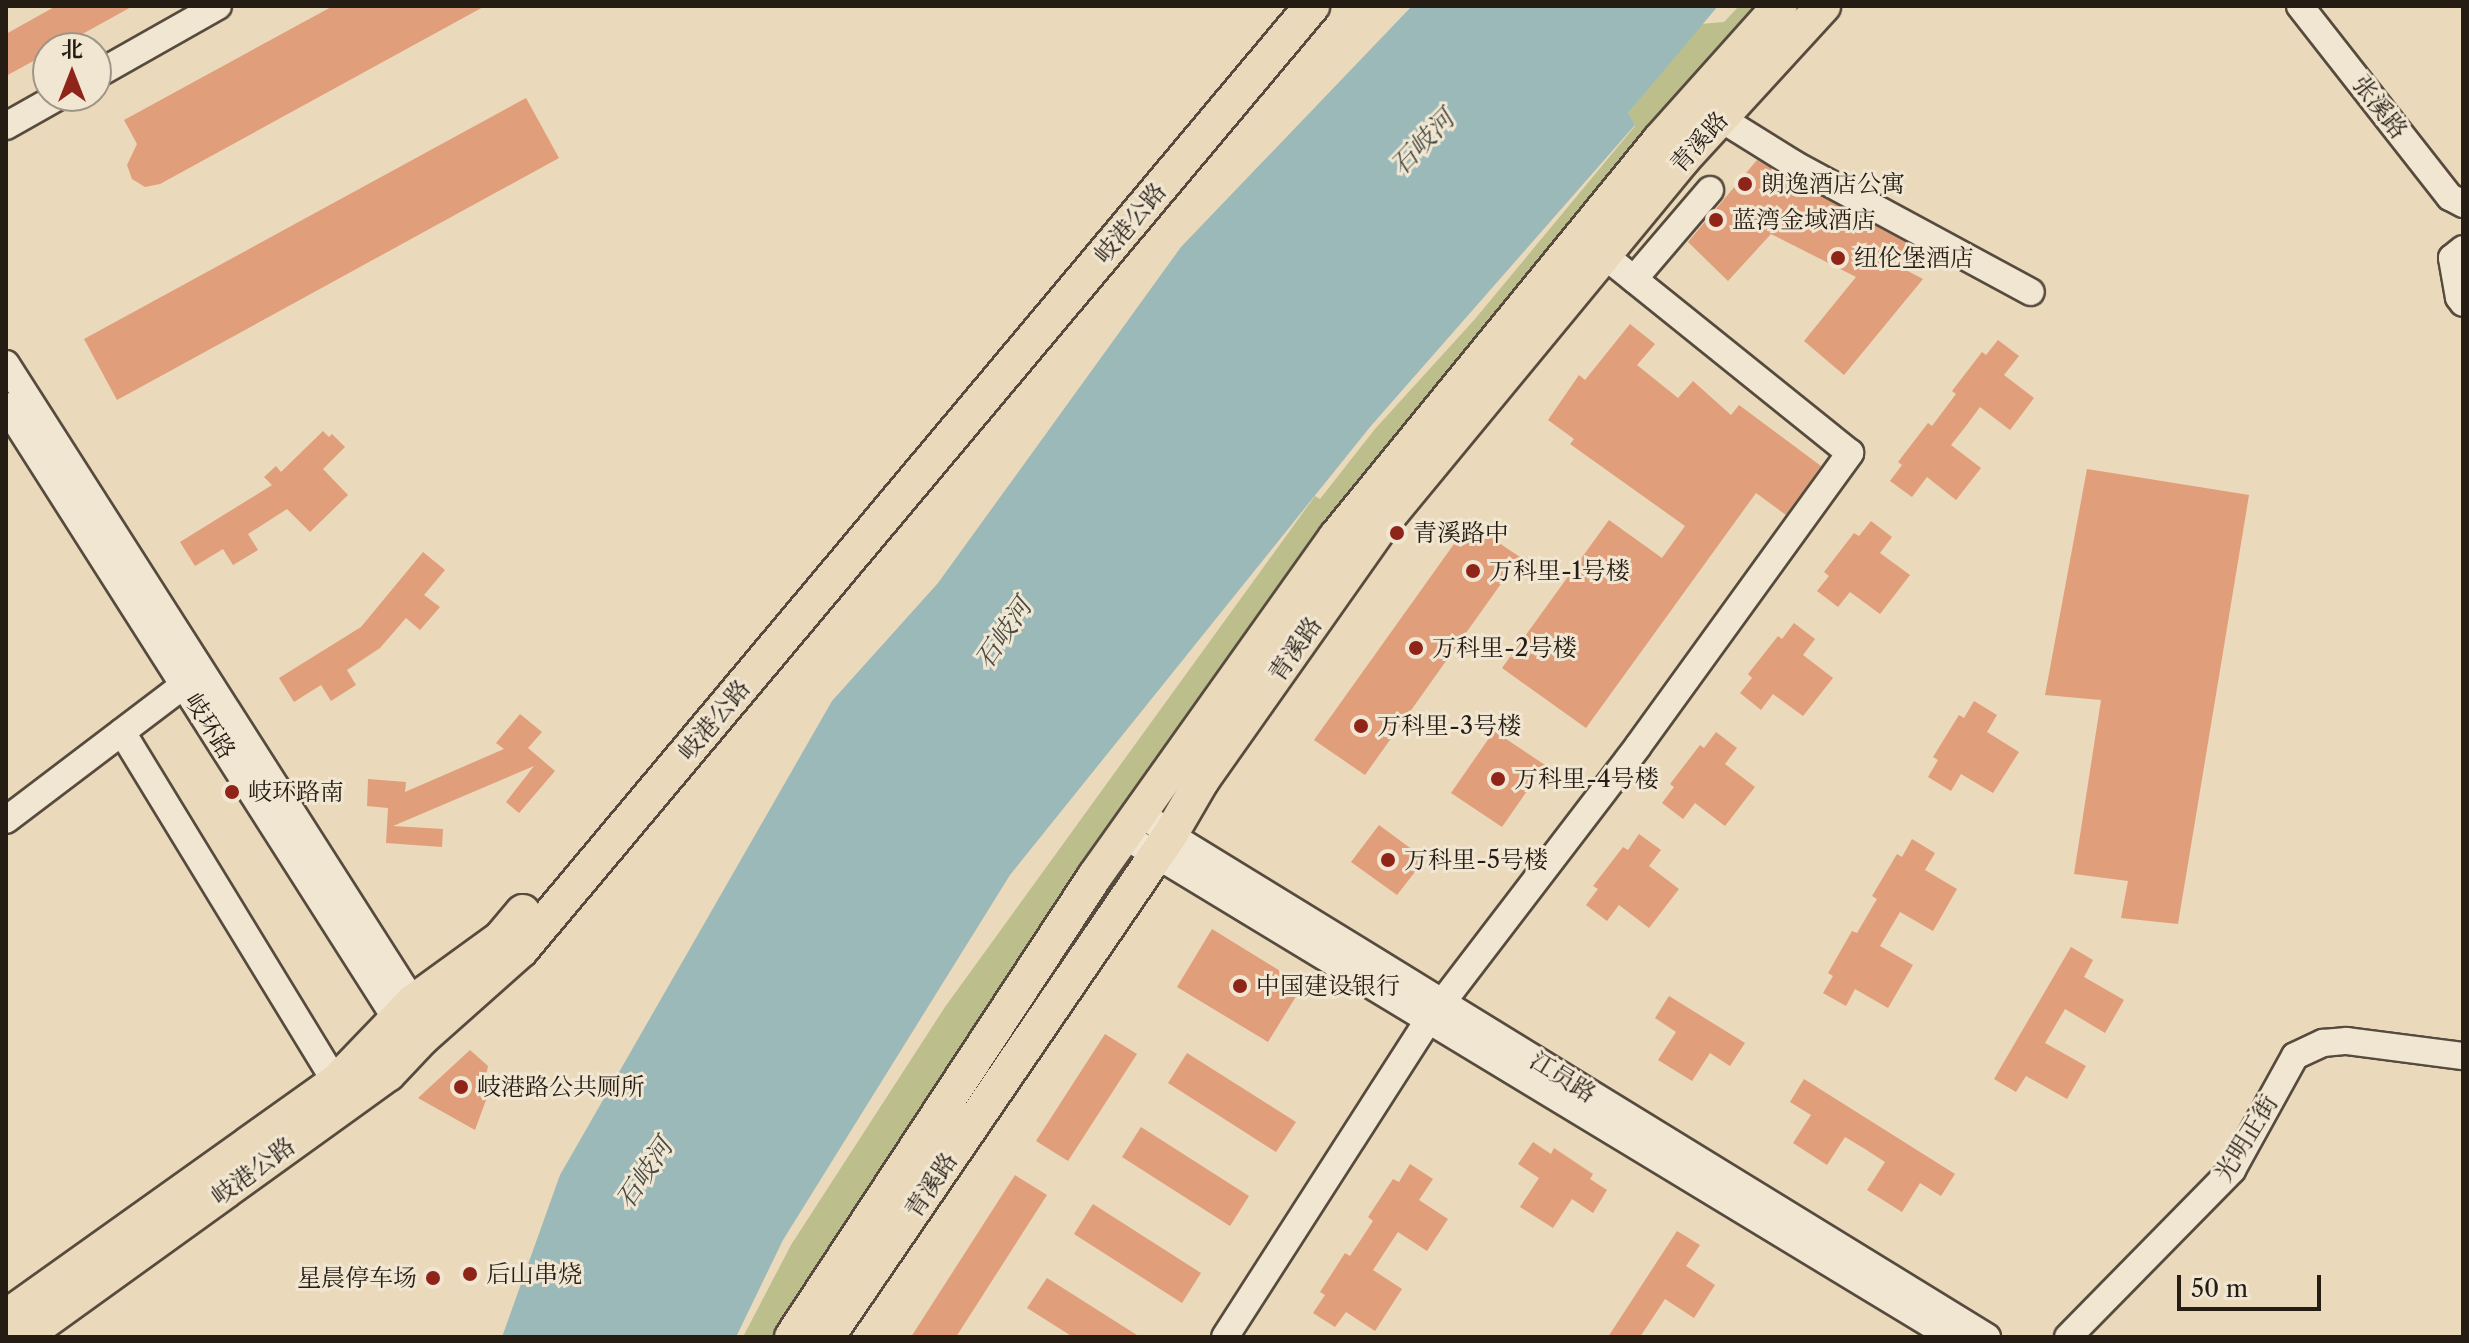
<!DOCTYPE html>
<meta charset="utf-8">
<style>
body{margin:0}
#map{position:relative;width:2469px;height:1343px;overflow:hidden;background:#ead9ba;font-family:"Libre Caslon Text","Noto Serif SC",serif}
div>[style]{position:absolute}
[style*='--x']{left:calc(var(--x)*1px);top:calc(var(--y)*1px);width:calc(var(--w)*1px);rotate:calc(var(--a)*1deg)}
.green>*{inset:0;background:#bcbe8c}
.water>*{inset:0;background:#9ab9b8}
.building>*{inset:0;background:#e19e7b}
.roads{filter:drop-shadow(2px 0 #564b3e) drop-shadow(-2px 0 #564b3e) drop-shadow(0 2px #564b3e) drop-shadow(0 -2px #564b3e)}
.minor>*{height:26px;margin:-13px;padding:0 13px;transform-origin:13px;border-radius:13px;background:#f1e6d2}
.major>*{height:34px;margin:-17px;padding:0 17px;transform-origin:17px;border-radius:17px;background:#ead9ba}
.dots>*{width:22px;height:22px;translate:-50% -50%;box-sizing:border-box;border:4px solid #f1e6d2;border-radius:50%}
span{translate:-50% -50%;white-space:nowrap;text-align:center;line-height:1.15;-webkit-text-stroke:6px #f1e6d2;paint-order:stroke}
.street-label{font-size:24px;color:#251c14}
.poi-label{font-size:24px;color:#251c14}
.left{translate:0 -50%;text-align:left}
.right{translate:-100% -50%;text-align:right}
.water-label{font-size:26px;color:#484b45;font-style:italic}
.frame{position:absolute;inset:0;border:8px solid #251c14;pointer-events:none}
.north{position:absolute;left:32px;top:32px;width:80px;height:80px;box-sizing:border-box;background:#f1e6d2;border:2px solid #9f9586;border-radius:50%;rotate:0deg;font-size:22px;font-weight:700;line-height:32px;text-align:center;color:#251c14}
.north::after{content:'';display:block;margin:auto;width:28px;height:36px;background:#8f2418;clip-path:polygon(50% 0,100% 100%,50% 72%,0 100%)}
.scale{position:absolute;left:2177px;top:1275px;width:144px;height:36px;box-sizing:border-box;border:4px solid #251c14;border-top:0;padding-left:10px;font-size:24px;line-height:28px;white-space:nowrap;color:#251c14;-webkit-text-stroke:6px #f1e6d2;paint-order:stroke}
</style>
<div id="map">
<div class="green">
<div style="clip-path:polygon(1739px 6px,1768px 6px,1470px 355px,782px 1337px,743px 1337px,791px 1245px,945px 1007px,1315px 496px,1320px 499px,1375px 429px,1475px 319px,1635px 126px,1628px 113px,1701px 24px,1724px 22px)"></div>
</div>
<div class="water">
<div style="clip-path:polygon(1412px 6px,1718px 6px,1628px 113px,1635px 125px,1370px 427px,1010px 875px,783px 1240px,736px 1337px,502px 1337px,560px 1175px,832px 701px,938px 583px,1181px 247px)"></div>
</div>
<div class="building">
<div style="clip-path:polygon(56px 6px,133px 6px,57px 48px,48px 48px,48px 53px,6px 76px,6px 34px)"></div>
<div style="clip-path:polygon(333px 6px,485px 6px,160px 184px,145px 187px,132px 179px,127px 165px,137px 144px,124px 120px)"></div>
<div style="clip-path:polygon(526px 98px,559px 158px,117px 400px,84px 339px)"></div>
<div style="clip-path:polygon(1757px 160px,1916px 248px,1902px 268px,1923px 279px,1844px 375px,1804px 341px,1856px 277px,1771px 234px,1728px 281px,1688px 242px)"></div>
<div style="clip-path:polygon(1630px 324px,1655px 344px,1637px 365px,1678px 398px,1693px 381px,1731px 415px,1739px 405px,1821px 466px,1786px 515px,1756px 493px,1586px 728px,1502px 668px,1609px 520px,1662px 558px,1685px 526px,1570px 444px,1574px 439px,1548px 420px,1579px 375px,1585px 380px)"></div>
<div style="clip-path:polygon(1998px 340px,2019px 356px,2004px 375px,2034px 398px,2010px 430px,1980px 407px,1966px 426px,1951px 445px,1981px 468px,1956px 500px,1927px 477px,1912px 497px,1890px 481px,1902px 465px,1898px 462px,1928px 423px,1932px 426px,1956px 394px,1952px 391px,1982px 352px,1986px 355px)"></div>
<div style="clip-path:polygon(323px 431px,329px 437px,332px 434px,345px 447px,323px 469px,348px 495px,310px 532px,287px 509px,248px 534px,258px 550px,233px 565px,223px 549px,195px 566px,180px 542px,272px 485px,264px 477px,276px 466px,281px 472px)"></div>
<div style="clip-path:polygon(2087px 469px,2249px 495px,2178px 924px,2121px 918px,2128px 881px,2074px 874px,2101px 700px,2045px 695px)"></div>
<div style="clip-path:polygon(1871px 521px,1892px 537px,1880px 553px,1910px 575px,1880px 614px,1850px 592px,1838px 607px,1817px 591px,1829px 576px,1824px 572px,1854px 533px,1859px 536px)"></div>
<div style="clip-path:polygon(1469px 523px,1520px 557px,1365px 775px,1314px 740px)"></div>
<div style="clip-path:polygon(423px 552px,445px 570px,424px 595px,440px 607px,420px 630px,406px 618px,380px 648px,347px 670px,356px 685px,331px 701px,321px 685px,294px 702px,279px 678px,361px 627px)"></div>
<div style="clip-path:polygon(1794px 623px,1815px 639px,1803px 655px,1833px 678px,1803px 716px,1773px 694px,1761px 710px,1740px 693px,1752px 678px,1748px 674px,1778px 636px,1782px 639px)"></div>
<div style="clip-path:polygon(1974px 701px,1997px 715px,1987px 732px,2019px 752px,1993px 793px,1961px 774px,1951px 791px,1928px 777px,1938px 760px,1933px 757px,1959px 715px,1964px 718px)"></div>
<div style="clip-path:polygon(520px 714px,542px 732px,528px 748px,555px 771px,519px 813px,506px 802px,534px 766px,393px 826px,443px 829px,442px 847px,386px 843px,388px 808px,367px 806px,368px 779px,406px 782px,405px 792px,504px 749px,496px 743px)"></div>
<div style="clip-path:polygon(1494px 731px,1545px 765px,1502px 827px,1451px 793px)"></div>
<div style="clip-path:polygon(1716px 732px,1737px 748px,1725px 764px,1755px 787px,1725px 826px,1695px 803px,1683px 819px,1662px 803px,1674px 787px,1670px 784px,1700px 745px,1704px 748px)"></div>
<div style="clip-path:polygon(1379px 825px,1425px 859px,1397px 895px,1351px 862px)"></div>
<div style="clip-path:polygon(1639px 834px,1661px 850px,1649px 866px,1679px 889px,1649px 928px,1619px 905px,1607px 921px,1586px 905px,1598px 889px,1593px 886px,1623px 847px,1628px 850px)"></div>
<div style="clip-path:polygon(1912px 839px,1935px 853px,1925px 870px,1957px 889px,1933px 931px,1900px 912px,1880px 946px,1913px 965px,1888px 1008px,1855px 989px,1846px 1006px,1823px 993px,1833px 976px,1828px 973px,1852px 931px,1857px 933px,1877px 899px,1872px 896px,1897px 854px,1902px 857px)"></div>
<div style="clip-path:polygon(1212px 929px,1303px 985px,1268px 1042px,1177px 987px)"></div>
<div style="clip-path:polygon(2071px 947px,2093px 960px,2084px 977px,2124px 1000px,2105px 1033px,2065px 1009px,2045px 1043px,2086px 1066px,2067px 1099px,2026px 1076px,2016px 1092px,1994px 1079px)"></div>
<div style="clip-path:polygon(1669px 996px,1745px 1043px,1730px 1066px,1710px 1053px,1692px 1081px,1658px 1060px,1676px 1032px,1655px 1018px)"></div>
<div style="clip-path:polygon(1105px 1034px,1137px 1054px,1068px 1161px,1036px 1141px)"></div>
<div style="clip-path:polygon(470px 1050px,488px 1066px,486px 1076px,493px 1081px,475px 1130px,418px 1098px)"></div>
<div style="clip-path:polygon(1187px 1053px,1296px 1122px,1276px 1152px,1168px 1083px)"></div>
<div style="clip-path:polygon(1804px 1079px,1955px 1174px,1941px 1196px,1920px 1183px,1902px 1212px,1867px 1190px,1885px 1162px,1865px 1149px,1845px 1137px,1827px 1165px,1793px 1143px,1811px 1115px,1790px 1102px)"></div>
<div style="clip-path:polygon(1141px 1127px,1249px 1196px,1230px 1226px,1122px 1157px)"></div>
<div style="clip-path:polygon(1533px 1142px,1551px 1154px,1554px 1148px,1593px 1174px,1590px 1179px,1607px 1190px,1593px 1213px,1572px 1199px,1553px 1228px,1520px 1207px,1539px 1178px,1518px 1164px)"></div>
<div style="clip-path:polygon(1410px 1164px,1433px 1179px,1419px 1200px,1448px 1219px,1427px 1251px,1398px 1232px,1373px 1270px,1402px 1289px,1375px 1331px,1346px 1312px,1335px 1327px,1313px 1313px,1325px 1295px,1320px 1292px,1345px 1253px,1350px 1256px,1362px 1238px,1373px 1221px,1368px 1217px,1393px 1179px,1399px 1182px)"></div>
<div style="clip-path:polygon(1015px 1175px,1047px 1195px,956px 1337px,911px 1337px)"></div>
<div style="clip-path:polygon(1093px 1204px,1201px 1273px,1182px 1303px,1074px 1234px)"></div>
<div style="clip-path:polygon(1677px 1231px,1700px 1245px,1686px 1266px,1715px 1285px,1694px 1318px,1665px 1299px,1640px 1337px,1608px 1337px)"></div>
<div style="clip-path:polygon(1047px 1278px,1140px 1337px,1073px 1337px,1027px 1308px)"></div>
</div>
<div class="roads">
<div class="minor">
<div style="--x:2300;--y:6;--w:243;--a:51.9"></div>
<div style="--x:2450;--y:197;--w:15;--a:28"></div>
<div style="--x:96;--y:75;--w:140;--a:-29.5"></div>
<div style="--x:1704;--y:108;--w:106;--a:31.9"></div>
<div style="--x:1794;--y:164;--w:269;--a:28.4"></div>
<div style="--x:6;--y:126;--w:61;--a:-29.5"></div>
<div style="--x:2463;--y:249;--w:14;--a:141"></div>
<div style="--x:2452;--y:258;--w:40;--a:80"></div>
<div style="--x:2459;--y:297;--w:7;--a:56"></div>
<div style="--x:1634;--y:279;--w:117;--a:-49.5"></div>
<div style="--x:6;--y:364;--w:757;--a:57.46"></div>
<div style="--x:413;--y:1002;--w:17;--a:77"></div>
<div style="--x:6;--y:406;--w:727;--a:57.53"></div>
<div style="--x:396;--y:1019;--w:18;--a:38"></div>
<div style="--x:122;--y:732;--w:410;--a:58.6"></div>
<div style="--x:1142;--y:813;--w:36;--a:38"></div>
<div style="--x:1170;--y:835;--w:959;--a:31.57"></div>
<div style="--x:6;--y:820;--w:238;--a:-37.2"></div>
<div style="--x:1125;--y:836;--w:967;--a:31.21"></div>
<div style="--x:1225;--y:1337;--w:376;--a:-57.3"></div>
<div style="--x:1428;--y:1021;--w:346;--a:-52.6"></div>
<div style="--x:1638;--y:746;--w:362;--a:-54.1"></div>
<div style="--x:1850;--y:453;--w:316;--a:-141.2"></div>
<div style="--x:2068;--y:1337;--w:234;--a:-45.5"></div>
<div style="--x:2232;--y:1170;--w:130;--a:-61.1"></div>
<div style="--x:2295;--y:1056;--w:31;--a:-25"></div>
<div style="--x:2323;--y:1043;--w:24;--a:-5"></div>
<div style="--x:2347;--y:1041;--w:117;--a:7.4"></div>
</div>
<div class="major">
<div style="--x:6;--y:1317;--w:405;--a:-35.5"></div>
<div style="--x:336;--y:1082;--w:111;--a:-46.1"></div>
<div style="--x:413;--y:1002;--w:109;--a:-36"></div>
<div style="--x:501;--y:938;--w:34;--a:-50"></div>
<div style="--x:23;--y:1337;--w:450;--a:-35.8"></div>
<div style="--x:388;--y:1074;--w:50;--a:-46.6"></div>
<div style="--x:422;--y:1038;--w:132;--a:-41.6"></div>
<div style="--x:521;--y:950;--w:1232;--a:-50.04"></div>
<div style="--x:792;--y:1337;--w:552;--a:-56.68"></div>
<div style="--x:1095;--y:876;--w:416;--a:-54.6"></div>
<div style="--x:1336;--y:537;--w:512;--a:-50.78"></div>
<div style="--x:1660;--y:140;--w:180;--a:-48.2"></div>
<div style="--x:827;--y:1337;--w:608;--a:-55.66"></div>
<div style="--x:1170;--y:835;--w:64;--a:-59.8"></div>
<div style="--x:1202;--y:780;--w:321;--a:-54.8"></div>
<div style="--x:1387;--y:518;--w:464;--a:-50.5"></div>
<div style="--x:1682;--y:160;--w:209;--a:-47.5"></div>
</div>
</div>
<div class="dots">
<div style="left:1745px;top:184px;background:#8f2418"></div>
<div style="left:1716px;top:220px;background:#8f2418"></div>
<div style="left:1838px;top:258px;background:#8f2418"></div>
<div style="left:1397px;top:533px;background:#8f2418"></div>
<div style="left:1473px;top:571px;background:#8f2418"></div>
<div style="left:1416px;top:648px;background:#8f2418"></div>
<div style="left:1361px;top:726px;background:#8f2418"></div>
<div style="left:1498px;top:779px;background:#8f2418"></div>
<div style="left:232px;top:792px;background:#8f2418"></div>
<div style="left:1388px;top:860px;background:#8f2418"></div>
<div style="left:1240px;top:986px;background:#8f2418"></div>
<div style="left:461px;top:1087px;background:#8f2418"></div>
<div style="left:470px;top:1274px;background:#8f2418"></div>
<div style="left:433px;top:1278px;background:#8f2418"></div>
</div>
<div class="street-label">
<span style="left:2380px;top:107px;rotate:52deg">张溪路</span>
<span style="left:1699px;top:142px;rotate:-48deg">青溪路</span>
<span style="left:1130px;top:223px;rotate:-50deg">岐港公路</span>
<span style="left:1295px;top:649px;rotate:-55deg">青溪路</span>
<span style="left:714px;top:720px;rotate:-50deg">岐港公路</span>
<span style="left:210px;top:726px;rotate:58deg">岐环路</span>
<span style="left:1563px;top:1077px;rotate:32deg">江员路</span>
<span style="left:2246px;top:1138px;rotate:-58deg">光明正街</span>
<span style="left:253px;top:1171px;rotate:-36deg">岐港公路</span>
<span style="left:931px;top:1185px;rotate:-56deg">青溪路</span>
</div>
<div class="poi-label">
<span class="left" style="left:1761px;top:184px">朗逸酒店公寓</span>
<span class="left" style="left:1732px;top:220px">蓝湾金域酒店</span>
<span class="left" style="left:1854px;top:258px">纽伦堡酒店</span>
<span class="left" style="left:1413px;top:533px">青溪路中</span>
<span class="left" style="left:1489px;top:571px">万科里-1号楼</span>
<span class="left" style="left:1432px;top:648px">万科里-2号楼</span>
<span class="left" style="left:1377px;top:726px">万科里-3号楼</span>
<span class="left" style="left:1514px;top:779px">万科里-4号楼</span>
<span class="left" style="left:248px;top:792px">岐环路南</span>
<span class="left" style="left:1404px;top:860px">万科里-5号楼</span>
<span class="left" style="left:1256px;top:986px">中国建设银行</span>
<span class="left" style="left:477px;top:1087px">岐港路公共厕所</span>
<span class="left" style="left:486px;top:1274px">后山串烧</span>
<span class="right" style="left:417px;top:1278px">星晨停车场</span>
</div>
<div class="water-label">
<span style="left:1423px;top:143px;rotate:-46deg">石岐河</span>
<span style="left:1004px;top:634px;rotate:-56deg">石岐河</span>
<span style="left:645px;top:1174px;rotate:-56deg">石岐河</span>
</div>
<div class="frame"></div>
<div class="north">北</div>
<div class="scale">50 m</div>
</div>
